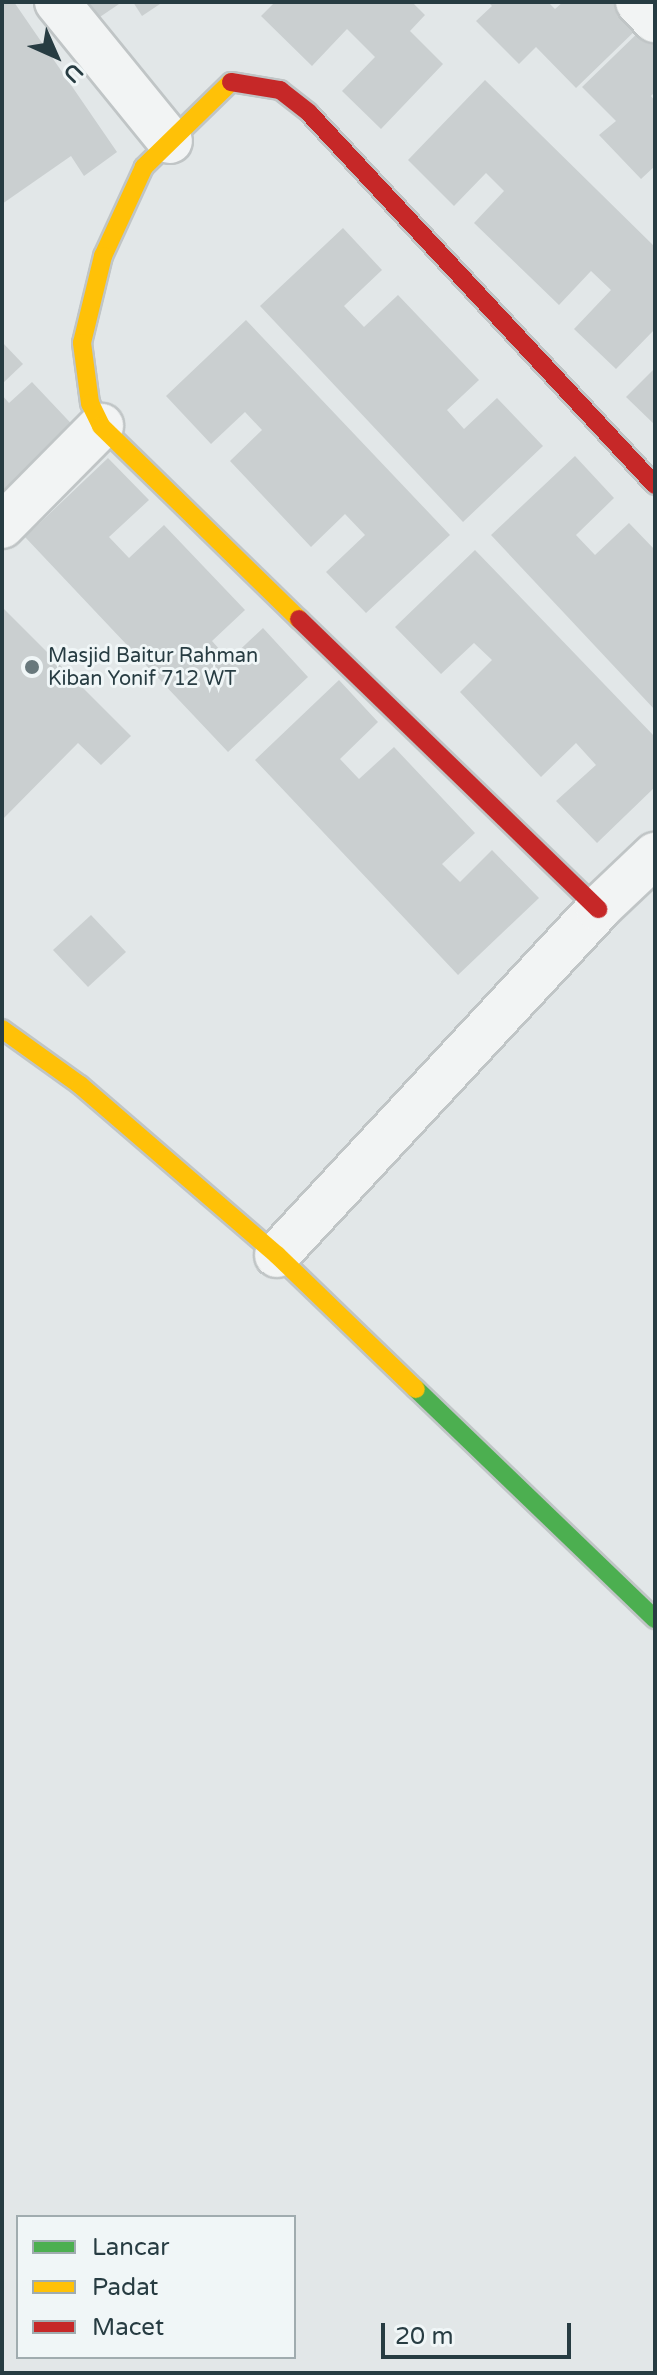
<!DOCTYPE html>
<style>
body{margin:0}
#map{position:relative;width:657px;height:2375px;overflow:hidden;background:#e2e7e8;font-family:"Varela Round",sans-serif}
div>[style]{position:absolute}
[style*='--x']{left:calc(var(--x)*1px);top:calc(var(--y)*1px);width:calc(var(--w)*1px);rotate:calc(var(--a)*1deg)}
.building>*{inset:0;background:#cacfd0}
.roads{filter:drop-shadow(2px 0 #c0c5c6) drop-shadow(-2px 0 #c0c5c6) drop-shadow(0 2px #c0c5c6) drop-shadow(0 -2px #c0c5c6)}
.street>*{height:44px;margin:-22px;padding:0 22px;transform-origin:22px;border-radius:22px;background:#f2f4f4}
.fast>*{height:18px;margin:-9px;padding:0 9px;transform-origin:9px;border-radius:9px;background:#4caf50}
.slow>*{height:18px;margin:-9px;padding:0 9px;transform-origin:9px;border-radius:9px;background:#ffc107}
.jam>*{height:18px;margin:-9px;padding:0 9px;transform-origin:9px;border-radius:9px;background:#c62828}
.dots>*{width:22px;height:22px;translate:-50% -50%;box-sizing:border-box;border:4px solid #f0f6f7;border-radius:50%}
span{translate:-50% -50%;white-space:nowrap;text-align:center;line-height:1.15;-webkit-text-stroke:6px #f0f6f7;paint-order:stroke}
.poi-label{font-size:20px;color:#273c42}
.left{translate:0 -50%;text-align:left}
.frame{position:absolute;inset:0;border:4px solid #273c42;pointer-events:none}
.legend{position:absolute;left:16px;top:2215px;width:280px;height:144px;box-sizing:border-box;background:#f0f6f7;border:2px solid #a0acaf;margin:0;padding:10px 14px;list-style:none;font-size:24px;color:#273c42}
.legend li{display:flex;align-items:center;gap:16px;height:40px}
.legend b{width:40px;border:2px solid #a0acaf}
.north{position:absolute;left:16px;top:16px;width:80px;height:80px;-webkit-text-stroke:6px #f0f6f7;paint-order:stroke;rotate:135deg;font-size:22px;font-weight:700;line-height:32px;text-align:center;color:#273c42}
.north::after{content:'';display:block;margin:auto;width:28px;height:36px;background:#273c42;clip-path:polygon(50% 0,100% 100%,50% 72%,0 100%)}
.scale{position:absolute;left:381px;top:2323px;width:190px;height:36px;box-sizing:border-box;border:4px solid #273c42;border-top:0;padding-left:10px;font-size:24px;line-height:28px;white-space:nowrap;color:#273c42;-webkit-text-stroke:6px #f0f6f7;paint-order:stroke}
</style>
<div id="map">
<div class="building">
<div style="clip-path:polygon(2px 2px,14px 2px,117px 152px,84px 176px,71px 156px,2px 204px)"></div>
<div style="clip-path:polygon(77px 2px,122px 2px,91px 23px)"></div>
<div style="clip-path:polygon(133px 2px,163px 2px,142px 16px)"></div>
<div style="clip-path:polygon(275px 2px,412px 2px,425px 15px,410px 31px,443px 64px,381px 129px,342px 91px,375px 57px,347px 29px,312px 66px,261px 16px)"></div>
<div style="clip-path:polygon(488px 2px,548px 2px,555px 9px,563px 2px,617px 2px,640px 26px,576px 88px,536px 47px,519px 64px,476px 21px,492px 6px)"></div>
<div style="clip-path:polygon(647px 24px,655px 32px,655px 92px,651px 96px,655px 101px,655px 166px,641px 179px,599px 135px,616px 121px,582px 87px)"></div>
<div style="clip-path:polygon(485px 80px,655px 247px,655px 329px,616px 369px,574px 329px,611px 290px,591px 271px,559px 305px,474px 223px,504px 191px,486px 173px,454px 206px,408px 160px)"></div>
<div style="clip-path:polygon(343px 228px,382px 270px,344px 306px,364px 327px,398px 295px,479px 380px,447px 410px,464px 429px,497px 398px,543px 446px,463px 522px,260px 306px)"></div>
<div style="clip-path:polygon(246px 320px,450px 535px,366px 613px,326px 572px,365px 535px,345px 514px,311px 547px,230px 461px,262px 430px,245px 412px,211px 444px,166px 396px)"></div>
<div style="clip-path:polygon(2px 342px,23px 364px,2px 384px)"></div>
<div style="clip-path:polygon(655px 368px,655px 425px,626px 397px)"></div>
<div style="clip-path:polygon(32px 382px,82px 435px,2px 503px,2px 395px,9px 403px)"></div>
<div style="clip-path:polygon(575px 456px,614px 498px,576px 535px,595px 555px,629px 523px,655px 550px,655px 710px,491px 535px)"></div>
<div style="clip-path:polygon(108px 458px,149px 500px,109px 537px,129px 558px,164px 525px,245px 610px,212px 641px,229px 660px,263px 628px,308px 677px,228px 752px,25px 537px)"></div>
<div style="clip-path:polygon(475px 550px,655px 737px,655px 787px,597px 843px,556px 801px,596px 765px,576px 743px,541px 777px,460px 692px,492px 660px,474px 643px,441px 674px,395px 627px)"></div>
<div style="clip-path:polygon(2px 607px,131px 736px,101px 765px,78px 743px,2px 820px)"></div>
<div style="clip-path:polygon(339px 680px,378px 722px,340px 759px,359px 779px,394px 747px,475px 833px,442px 864px,460px 882px,492px 850px,539px 898px,458px 975px,255px 760px)"></div>
<div style="clip-path:polygon(91px 915px,126px 952px,88px 987px,53px 950px)"></div>
</div>
<div class="roads">
<div class="street">
<div style="--x:57;--y:2;--w:179;--a:50.9"></div>
<div style="--x:638;--y:2;--w:25;--a:47"></div>
<div style="--x:2;--y:526;--w:141;--a:-45.3"></div>
<div style="--x:277;--y:1255;--w:472;--a:-47.1"></div>
<div style="--x:598;--y:909;--w:79;--a:-43.5"></div>
</div>
<div class="fast">
<div style="--x:416;--y:1389;--w:332;--a:43.9"></div>
</div>
<div class="slow">
<div style="--x:231;--y:82;--w:122;--a:135.7"></div>
<div style="--x:144;--y:167;--w:98;--a:114.7"></div>
<div style="--x:103;--y:256;--w:89;--a:103.6"></div>
<div style="--x:82;--y:343;--w:61;--a:82.4"></div>
<div style="--x:90;--y:403;--w:25;--a:64"></div>
<div style="--x:101;--y:426;--w:277;--a:44.3"></div>
<div style="--x:2;--y:1029;--w:96;--a:35.7"></div>
<div style="--x:80;--y:1085;--w:260;--a:40.8"></div>
<div style="--x:277;--y:1255;--w:193;--a:44"></div>
</div>
<div class="jam">
<div style="--x:231;--y:82;--w:50;--a:9.3"></div>
<div style="--x:280;--y:90;--w:37;--a:38"></div>
<div style="--x:309;--y:113;--w:508;--a:47.07"></div>
<div style="--x:299;--y:619;--w:417;--a:44.1"></div>
</div>
</div>
<div class="dots">
<div style="left:32px;top:667px;background:#68787c"></div>
</div>
<div class="poi-label">
<span class="left" style="left:48px;top:668px">Masjid Baitur Rahman<br>Kiban Yonif 712 WT</span>
</div>
<div class="frame"></div>
<ul class="legend">
<li><b style="height:10px;background:#4caf50"></b>Lancar</li>
<li><b style="height:10px;background:#ffc107"></b>Padat</li>
<li><b style="height:10px;background:#c62828"></b>Macet</li>
</ul>
<div class="north">U</div>
<div class="scale">20 m</div>
</div>
